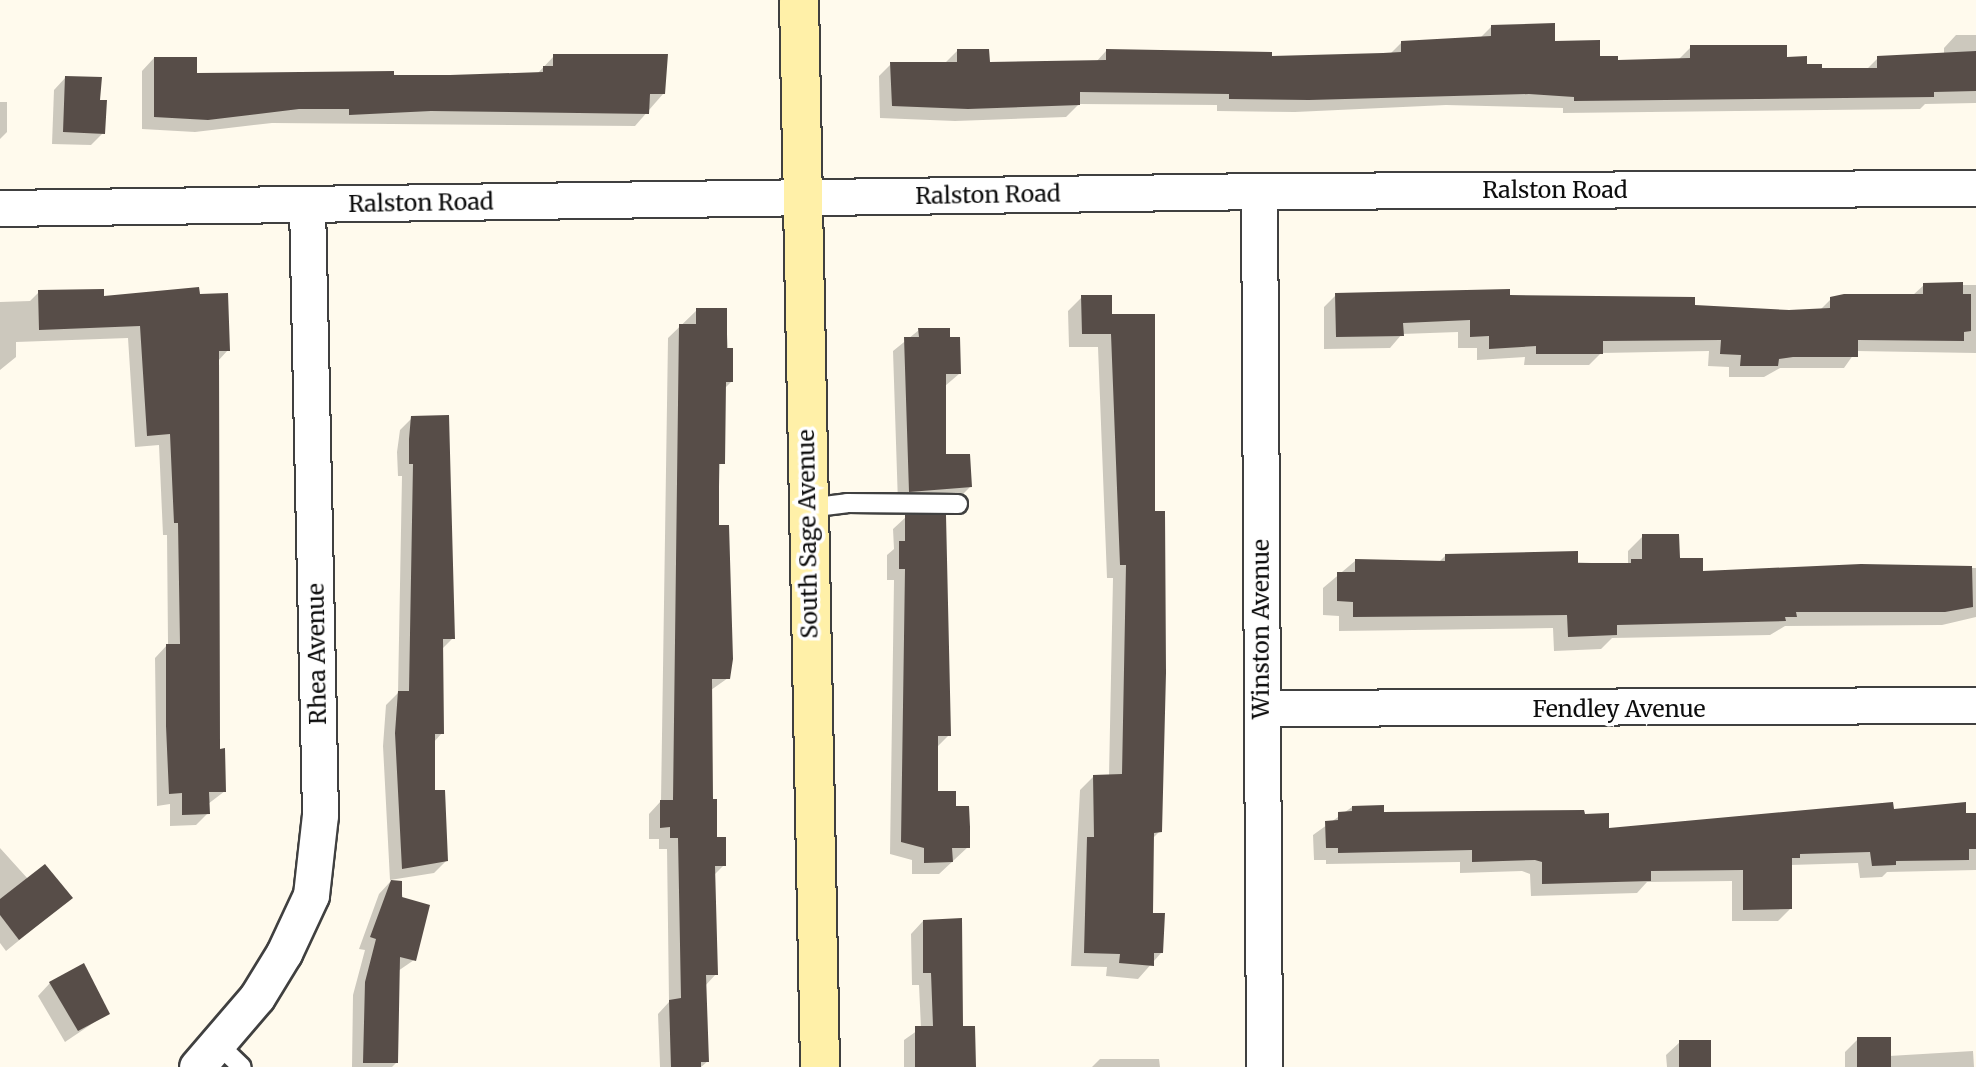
<!DOCTYPE html>
<style>
body{margin:0}
#map{position:relative;width:1976px;height:1067px;overflow:hidden;background:#fffaed;font-family:Merriweather,serif}
div>[style]{position:absolute}
[style*='--x']{left:calc(var(--x)*1px);top:calc(var(--y)*1px);width:calc(var(--w)*1px);rotate:calc(var(--a)*1deg)}
.shadow>*{inset:0;background:#0003}
.building>*{inset:0;background:#574d48}
.roads{filter:drop-shadow(2px 0 #404040) drop-shadow(-2px 0 #404040) drop-shadow(0 2px #404040) drop-shadow(0 -2px #404040)}
.lane>*{height:18px;margin:-9px;padding:0 9px;transform-origin:9px;border-radius:9px;background:#fff}
.street>*{height:35px;margin:-17.5px;padding:0 17.5px;transform-origin:17.5px;border-radius:17.5px;background:#fff}
.secondary>*{height:38px;margin:-19px;padding:0 19px;transform-origin:19px;border-radius:19px;background:#fff0a8}
span{translate:-50% -50%;white-space:nowrap;text-align:center;line-height:1.15;-webkit-text-stroke:7px #fff;paint-order:stroke}
.street-label{font-size:23px;color:#0d0d0d}
</style>
<div id="map">
<div class="shadow">
<div style="clip-path:polygon(1492px 26px,1616px 62px,1678px 60px,1691px 47px,1786px 58px,1820px 70px,1866px 70px,1878px 58px,1944px 55px,1944px 48px,1956px 35px,1976px 35px,1976px 103px,1925px 104px,1920px 109px,1563px 113px,1563px 108px,1446px 105px,1295px 112px,1217px 111px,1217px 105px,1079px 104px,1066px 117px,955px 121px,880px 118px,879px 76px,891px 64px,944px 64px,958px 50px,988px 64px,1096px 62px,1106px 51px,1271px 57px,1390px 54px,1402px 42px,1480px 38px)"></div>
<div style="clip-path:polygon(554px 56px,663px 94px,635px 126px,272px 123px,195px 132px,142px 129px,142px 71px,154px 58px,195px 75px,392px 77px,537px 74px)"></div>
<div style="clip-path:polygon(66px 77px,103px 133px,91px 145px,52px 144px,54px 90px)"></div>
<div style="clip-path:polygon(0 102px,7px 102px,7px 132px,0 139px)"></div>
<div style="clip-path:polygon(1924px 285px,1976px 285px,1976px 353px,1856px 351px,1844px 368px,1780px 368px,1764px 377px,1729px 377px,1729px 367px,1708px 366px,1709px 351px,1601px 353px,1589px 365px,1524px 365px,1525px 357px,1477px 360px,1477px 348px,1458px 348px,1458px 332px,1402px 334px,1390px 348px,1324px 349px,1324px 307px,1336px 295px,1508px 297px,1789px 311px,1820px 310px,1831px 299px,1913px 295px)"></div>
<div style="clip-path:polygon(39px 292px,102px 297px,228px 350px,217px 362px,219px 751px,225px 791px,208px 804px,208px 813px,196px 825px,170px 826px,170px 804px,157px 806px,155px 658px,168px 644px,167px 535px,163px 535px,159px 445px,135px 447px,128px 338px,16px 342px,16px 357px,0 370px,0 302px,30px 301px)"></div>
<div style="clip-path:polygon(1082px 297px,1110px 316px,1153px 513px,1160px 831px,1152px 839px,1151px 915px,1161px 953px,1138px 979px,1106px 976px,1107px 967px,1071px 966px,1080px 790px,1094px 776px,1109px 776px,1113px 578px,1107px 578px,1098px 347px,1069px 347px,1068px 311px)"></div>
<div style="clip-path:polygon(697px 310px,725px 310px,731px 382px,724px 389px,717px 526px,728px 678px,711px 690px,711px 801px,715px 839px,724px 865px,713px 876px,716px 974px,705px 986px,708px 1061px,701px 1067px,660px 1067px,658px 1014px,669px 1002px,667px 849px,659px 849px,659px 839px,649px 839px,649px 814px,661px 801px,668px 338px)"></div>
<div style="clip-path:polygon(919px 330px,959px 374px,945px 386px,945px 456px,970px 487px,958px 499px,898px 504px,893px 351px)"></div>
<div style="clip-path:polygon(412px 418px,453px 638px,441px 650px,442px 733px,433px 743px,433px 792px,446px 861px,434px 873px,390px 880px,383px 746px,386px 705px,398px 693px,402px 476px,398px 476px,397px 452px,400px 430px)"></div>
<div style="clip-path:polygon(906px 517px,949px 735px,936px 748px,936px 793px,955px 808px,968px 847px,939px 874px,912px 874px,912px 860px,890px 854px,894px 580px,887px 580px,887px 555px,894px 549px,893px 529px)"></div>
<div style="clip-path:polygon(1643px 536px,1701px 573px,1861px 566px,1976px 568px,1976px 617px,1942px 625px,1785px 626px,1770px 635px,1612px 638px,1601px 649px,1554px 651px,1553px 628px,1339px 631px,1339px 616px,1323px 615px,1323px 588px,1355px 561px,1439px 562px,1446px 555px,1628px 565px,1628px 551px)"></div>
<div style="clip-path:polygon(1352px 807px,1382px 814px,1583px 816px,1608px 830px,1892px 811px,1976px 814px,1976px 870px,1887px 872px,1882px 877px,1860px 878px,1858px 863px,1790px 865px,1790px 909px,1778px 921px,1732px 921px,1732px 881px,1647px 882px,1637px 893px,1531px 896px,1530px 874px,1522px 871px,1460px 873px,1460px 862px,1326px 864px,1326px 860px,1314px 860px,1313px 835px)"></div>
<div style="clip-path:polygon(0 848px,28px 879px,71px 898px,6px 951px,0 943px)"></div>
<div style="clip-path:polygon(390px 882px,400px 883px,414px 960px,398px 971px,396px 1063px,392px 1067px,352px 1067px,353px 995px,365px 950px,359px 949px,379px 894px)"></div>
<div style="clip-path:polygon(923px 921px,973px 1067px,904px 1067px,904px 1040px,921px 1028px,919px 985px,912px 985px,911px 934px)"></div>
<div style="clip-path:polygon(50px 983px,108px 1013px,65px 1042px,38px 996px)"></div>
<div style="clip-path:polygon(1858px 1039px,1889px 1056px,1973px 1051px,1974px 1067px,1845px 1067px,1845px 1052px)"></div>
<div style="clip-path:polygon(1680px 1042px,1709px 1067px,1716px 1067px,1667px 1067px,1666px 1055px)"></div>
<div style="clip-path:polygon(1100px 1059px,1159px 1059px,1160px 1067px,1092px 1067px)"></div>
</div>
<div class="building">
<div style="clip-path:polygon(1555px 23px,1555px 41px,1600px 40px,1600px 56px,1618px 56px,1618px 60px,1690px 58px,1690px 45px,1787px 45px,1787px 57px,1807px 56px,1807px 64px,1822px 64px,1822px 68px,1877px 68px,1877px 56px,1976px 51px,1976px 91px,1934px 92px,1934px 97px,1574px 101px,1574px 97px,1529px 94px,1309px 100px,1229px 99px,1229px 94px,1080px 92px,1080px 105px,968px 109px,892px 106px,890px 62px,957px 62px,957px 49px,989px 49px,990px 62px,1106px 60px,1106px 49px,1272px 52px,1272px 56px,1383px 53px,1401px 52px,1401px 41px,1491px 36px,1491px 25px)"></div>
<div style="clip-path:polygon(553px 54px,668px 54px,665px 94px,650px 94px,649px 114px,431px 111px,349px 115px,349px 109px,299px 109px,208px 120px,154px 117px,154px 57px,197px 57px,197px 73px,394px 71px,394px 75px,450px 75px,543px 72px,543px 66px,553px 66px)"></div>
<div style="clip-path:polygon(65px 76px,102px 77px,100px 100px,107px 100px,105px 134px,63px 132px)"></div>
<div style="clip-path:polygon(1963px 282px,1963px 294px,1971px 294px,1971px 331px,1964px 332px,1964px 341px,1858px 340px,1858px 357px,1793px 357px,1779px 359px,1778px 366px,1740px 366px,1741px 355px,1720px 354px,1721px 340px,1603px 341px,1603px 354px,1536px 354px,1536px 346px,1489px 349px,1489px 336px,1470px 337px,1470px 320px,1403px 323px,1404px 336px,1336px 337px,1335px 293px,1510px 289px,1510px 295px,1695px 297px,1695px 305px,1789px 310px,1830px 308px,1830px 297px,1844px 294px,1923px 294px,1923px 283px)"></div>
<div style="clip-path:polygon(199px 287px,200px 294px,228px 293px,230px 351px,219px 351px,220px 749px,225px 748px,226px 792px,209px 792px,210px 814px,182px 815px,182px 793px,169px 794px,166px 726px,166px 644px,180px 644px,178px 523px,174px 523px,170px 434px,147px 436px,140px 326px,39px 330px,38px 290px,104px 289px,104px 296px)"></div>
<div style="clip-path:polygon(1081px 295px,1112px 295px,1112px 314px,1155px 314px,1155px 511px,1165px 511px,1166px 673px,1162px 832px,1154px 833px,1153px 913px,1165px 913px,1163px 953px,1154px 953px,1154px 966px,1119px 963px,1120px 954px,1084px 953px,1087px 837px,1094px 837px,1093px 775px,1122px 774px,1126px 565px,1120px 565px,1111px 334px,1082px 334px)"></div>
<div style="clip-path:polygon(696px 308px,727px 308px,727px 348px,733px 348px,733px 382px,726px 382px,725px 464px,719px 464px,719px 525px,729px 525px,733px 659px,730px 679px,712px 679px,713px 799px,717px 799px,717px 837px,726px 837px,726px 866px,715px 866px,718px 975px,706px 975px,709px 1062px,701px 1062px,701px 1067px,671px 1067px,669px 1000px,681px 998px,678px 838px,670px 838px,670px 827px,660px 828px,660px 800px,673px 800px,679px 324px,696px 324px)"></div>
<div style="clip-path:polygon(918px 328px,950px 328px,950px 337px,960px 337px,961px 374px,946px 374px,946px 454px,970px 454px,972px 487px,909px 492px,904px 337px,919px 337px)"></div>
<div style="clip-path:polygon(449px 415px,455px 639px,443px 639px,444px 734px,435px 734px,435px 790px,445px 790px,448px 861px,402px 869px,395px 733px,398px 691px,409px 691px,413px 464px,409px 464px,409px 439px,411px 416px)"></div>
<div style="clip-path:polygon(905px 515px,946px 515px,951px 736px,938px 736px,938px 791px,956px 791px,956px 806px,969px 806px,970px 827px,970px 848px,952px 848px,953px 862px,924px 863px,924px 848px,901px 842px,905px 569px,899px 569px,899px 541px,905px 541px)"></div>
<div style="clip-path:polygon(1642px 534px,1679px 534px,1680px 558px,1703px 558px,1703px 571px,1861px 564px,1972px 566px,1973px 607px,1945px 612px,1796px 612px,1797px 617px,1785px 617px,1786px 621px,1617px 625px,1617px 635px,1568px 637px,1567px 615px,1353px 617px,1353px 602px,1337px 601px,1337px 572px,1355px 572px,1355px 559px,1445px 561px,1445px 554px,1578px 551px,1578px 563px,1631px 563px,1631px 559px,1642px 559px)"></div>
<div style="clip-path:polygon(1893px 802px,1894px 809px,1966px 802px,1966px 813px,1976px 813px,1976px 849px,1969px 849px,1969px 860px,1896px 861px,1896px 865px,1872px 866px,1870px 852px,1800px 854px,1800px 858px,1792px 858px,1792px 909px,1743px 910px,1743px 870px,1651px 871px,1651px 881px,1542px 884px,1542px 862px,1535px 860px,1472px 862px,1472px 850px,1338px 853px,1338px 848px,1326px 848px,1325px 821px,1338px 820px,1338px 812px,1352px 811px,1352px 806px,1384px 805px,1384px 812px,1584px 810px,1585px 814px,1609px 813px,1609px 828px)"></div>
<div style="clip-path:polygon(45px 864px,73px 898px,19px 940px,0 915px,0 899px)"></div>
<div style="clip-path:polygon(391px 880px,402px 881px,402px 897px,430px 905px,416px 961px,400px 957px,398px 1063px,363px 1063px,365px 982px,376px 939px,370px 937px)"></div>
<div style="clip-path:polygon(962px 918px,963px 1026px,975px 1026px,976px 1067px,915px 1067px,915px 1026px,933px 1026px,931px 973px,923px 973px,923px 920px)"></div>
<div style="clip-path:polygon(84px 963px,110px 1014px,78px 1031px,49px 982px)"></div>
<div style="clip-path:polygon(1857px 1037px,1891px 1037px,1891px 1067px,1857px 1067px)"></div>
<div style="clip-path:polygon(1679px 1040px,1711px 1040px,1711px 1067px,1679px 1067px)"></div>
</div>
<div class="roads">
<div class="lane">
<div style="--x:808;--y:508;--w:39;--a:-7"></div>
<div style="--x:847;--y:503;--w:111;--a:0.5"></div>
<div style="--x:220;--y:1046;--w:30;--a:44"></div>
</div>
<div class="street">
<div style="--x:1259;--y:191;--w:876;--a:89.67"></div>
<div style="--x:0;--y:208;--w:1259;--a:-0.77"></div>
<div style="--x:1259;--y:191;--w:717;--a:-0.24"></div>
<div style="--x:1262;--y:708;--w:714;--a:-0.24"></div>
<div style="--x:197;--y:1067;--w:92;--a:-49.4"></div>
<div style="--x:257;--y:997;--w:52;--a:-58.5"></div>
<div style="--x:284;--y:953;--w:64;--a:-65"></div>
<div style="--x:311;--y:895;--w:81;--a:-83.6"></div>
<div style="--x:320;--y:815;--w:610;--a:-91.22"></div>
</div>
<div class="secondary">
<div style="--x:799;--y:0;--w:1067;--a:88.87"></div>
</div>
</div>
<div class="street-label">
<span style="left:1555px;top:190px">Ralston Road</span>
<span style="left:988px;top:195px;rotate:-1deg">Ralston Road</span>
<span style="left:421px;top:203px;rotate:-1deg">Ralston Road</span>
<span style="left:808px;top:534px;rotate:-91deg">South Sage Avenue</span>
<span style="left:1261px;top:629px;rotate:-90deg">Winston Avenue</span>
<span style="left:317px;top:654px;rotate:-91deg">Rhea Avenue</span>
<span style="left:1619px;top:709px">Fendley Avenue</span>
</div>
</div>
